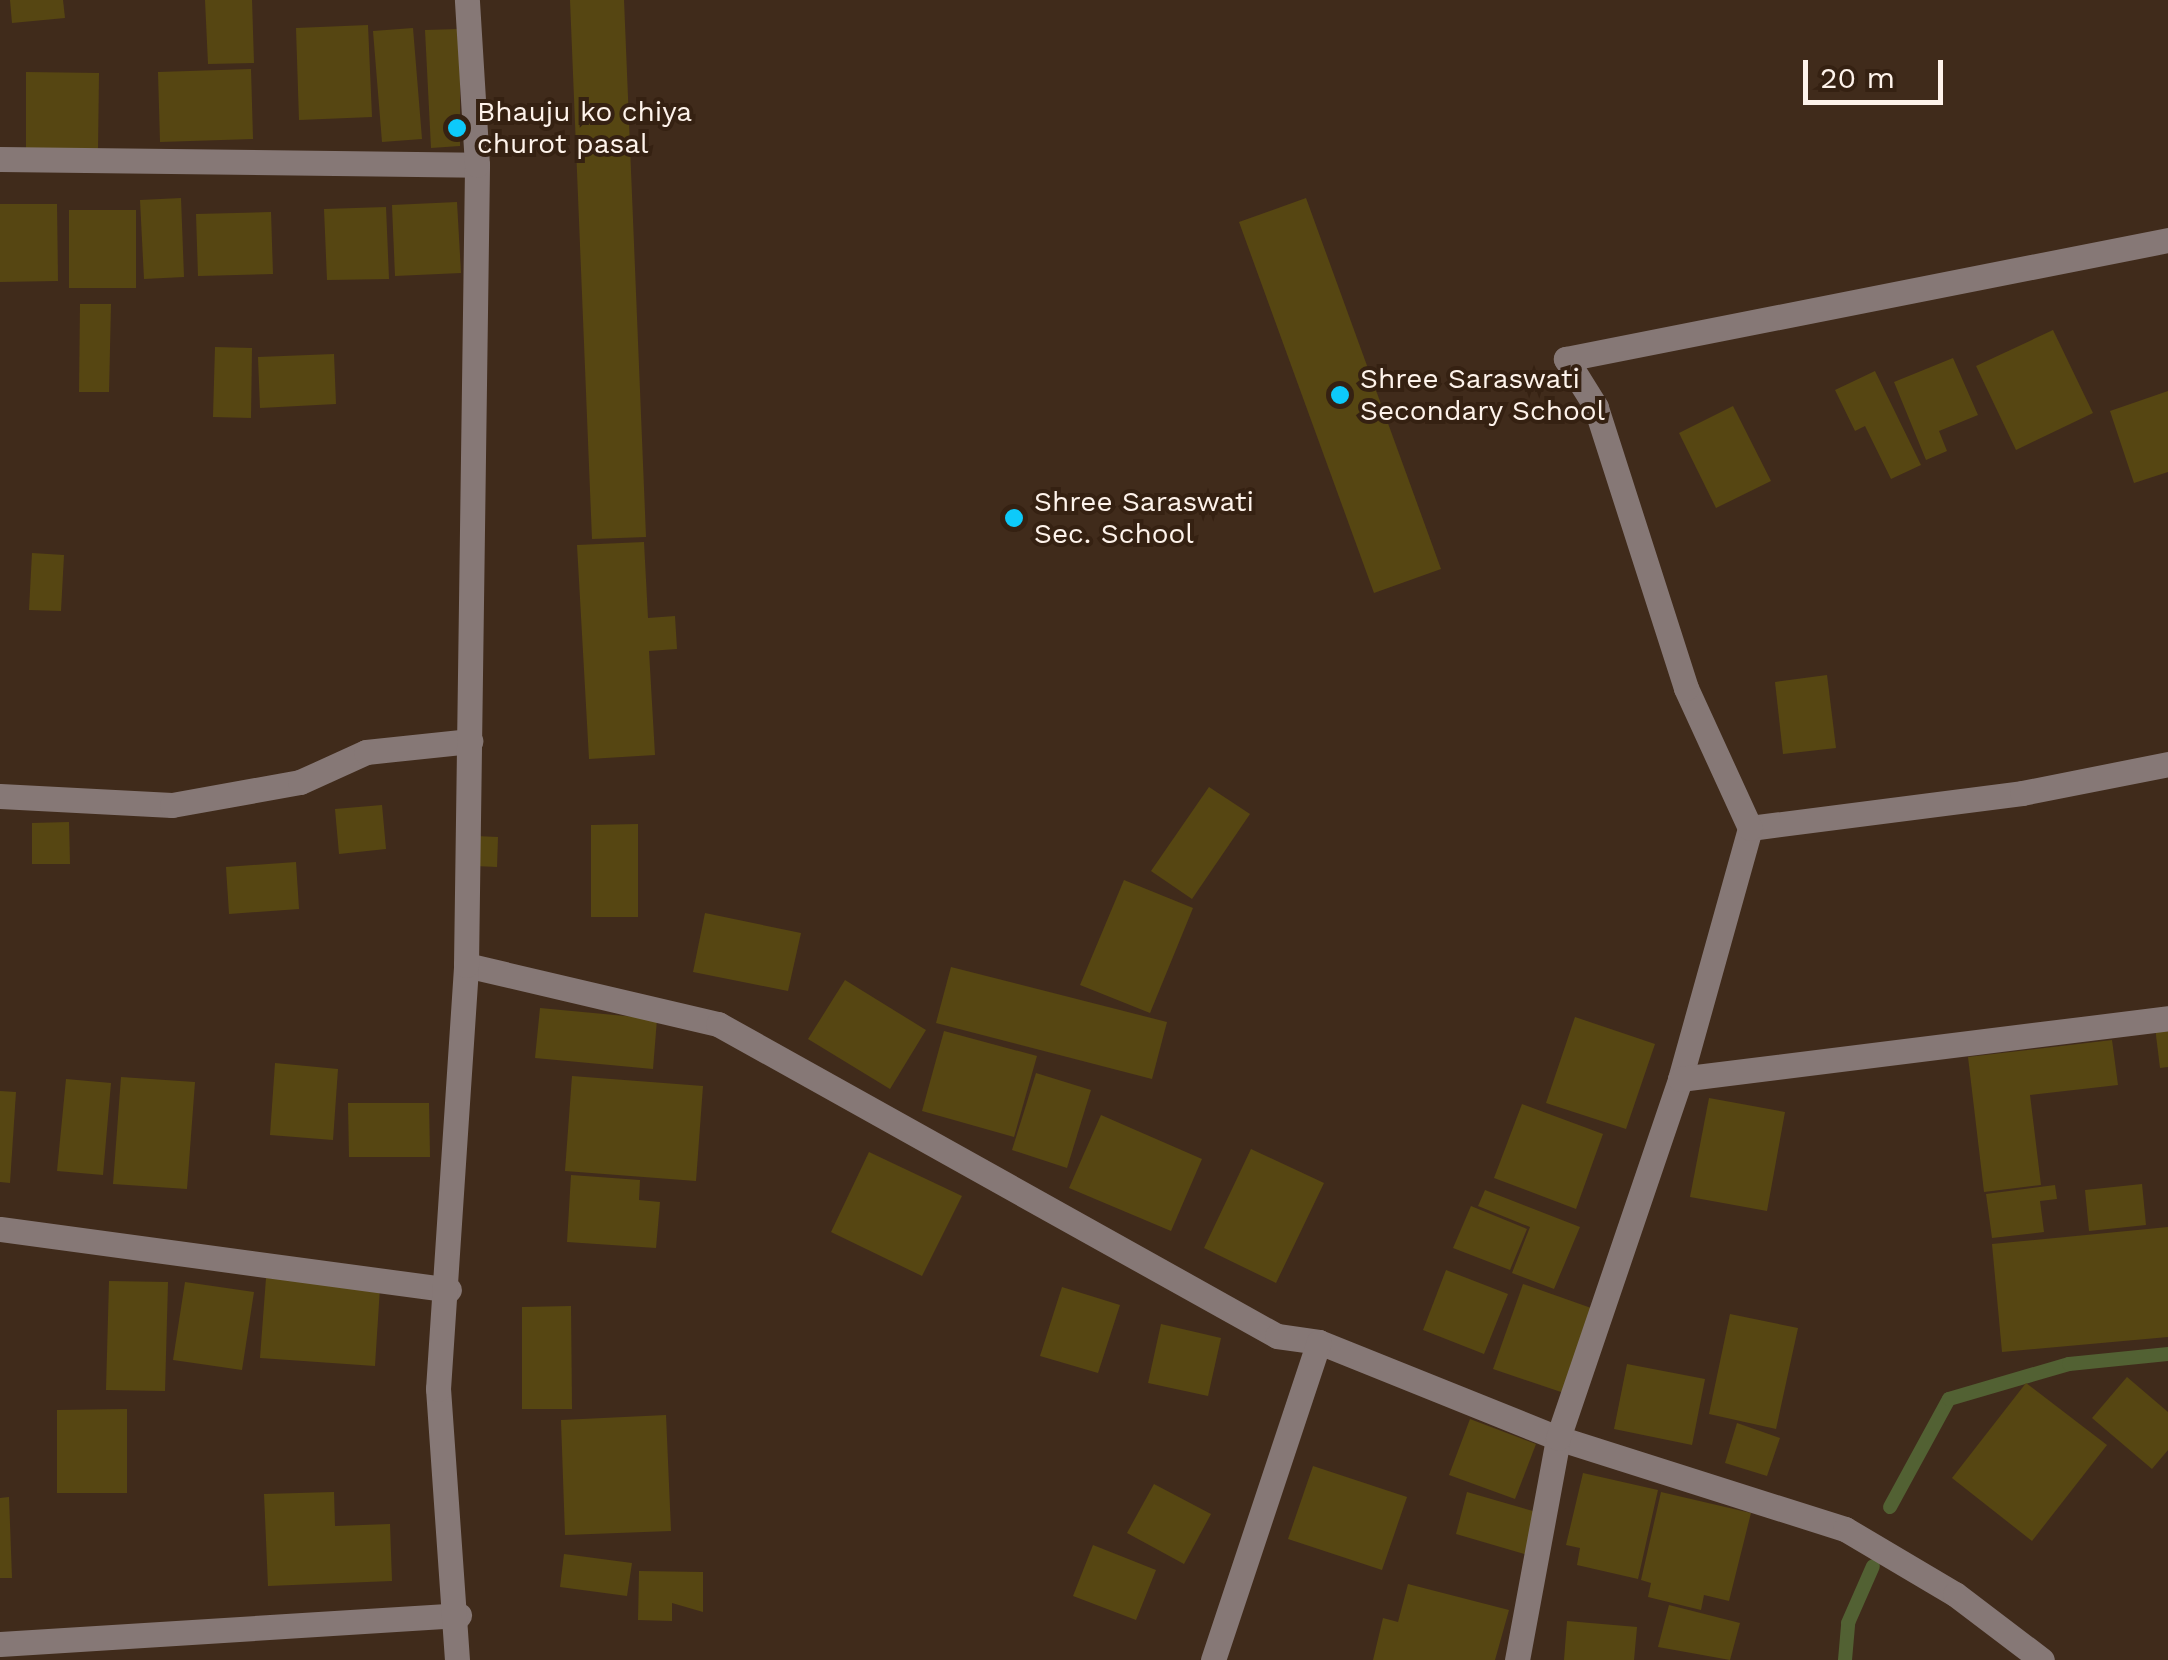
<!DOCTYPE html>
<style>
body{margin:0}
#map{position:relative;width:2168px;height:1660px;overflow:hidden;background:#402b1b;font-family:"Work Sans",sans-serif}
div>[style]{position:absolute}
[style*='--x']{left:calc(var(--x)*1px);top:calc(var(--y)*1px);width:calc(var(--w)*1px);rotate:calc(var(--a)*1deg)}
.stream>*{height:14px;margin:-7px;padding:0 7px;transform-origin:7px;border-radius:7px;background:#526133}
.building>*{inset:0;background:#564612}
.minor>*{height:25px;margin:-12.5px;padding:0 12.5px;transform-origin:12.5px;border-radius:12.5px;background:#867876}
.dots>*{width:28px;height:28px;translate:-50% -50%;box-sizing:border-box;border:5px solid #352112;border-radius:50%}
span{translate:-50% -50%;white-space:nowrap;text-align:center;line-height:1.15;-webkit-text-stroke:8px #352112;paint-order:stroke}
.poi-label{font-size:28px;color:#fef3eb}
.left{translate:0 -50%;text-align:left}
.scale{position:absolute;left:1803px;top:60px;width:140px;height:45px;box-sizing:border-box;border:5px solid #fef3eb;border-top:0;padding-left:12px;font-size:30px;line-height:35px;white-space:nowrap;color:#fef3eb;-webkit-text-stroke:8px #352112;paint-order:stroke}
</style>
<div id="map">
<div class="stream">
<div style="--x:1890;--y:1507;--w:123;--a:-61.4"></div>
<div style="--x:1949;--y:1399;--w:125;--a:-16.3"></div>
<div style="--x:2069;--y:1364;--w:100;--a:-5.8"></div>
<div style="--x:1845;--y:1660;--w:37;--a:-85"></div>
<div style="--x:1848;--y:1623;--w:62;--a:-66.3"></div>
</div>
<div class="building">
<div style="clip-path:polygon(10px 0,63px 0,65px 18px,12px 23px)"></div>
<div style="clip-path:polygon(205px 0,252px 0,254px 63px,208px 64px)"></div>
<div style="clip-path:polygon(570px 0,624px 0,646px 537px,592px 539px)"></div>
<div style="clip-path:polygon(368px 25px,372px 117px,299px 120px,296px 28px)"></div>
<div style="clip-path:polygon(413px 28px,422px 139px,382px 142px,373px 31px)"></div>
<div style="clip-path:polygon(460px 29px,460px 146px,431px 148px,425px 30px)"></div>
<div style="clip-path:polygon(251px 69px,253px 139px,160px 142px,158px 72px)"></div>
<div style="clip-path:polygon(26px 72px,99px 73px,98px 149px,26px 149px)"></div>
<div style="clip-path:polygon(181px 198px,184px 277px,144px 279px,140px 200px)"></div>
<div style="clip-path:polygon(1306px 198px,1441px 569px,1374px 593px,1239px 222px)"></div>
<div style="clip-path:polygon(457px 202px,461px 273px,395px 276px,392px 205px)"></div>
<div style="clip-path:polygon(0 204px,57px 204px,58px 281px,0 282px)"></div>
<div style="clip-path:polygon(386px 207px,389px 279px,327px 280px,324px 209px)"></div>
<div style="clip-path:polygon(69px 210px,136px 210px,136px 288px,69px 288px)"></div>
<div style="clip-path:polygon(271px 212px,273px 274px,198px 276px,196px 214px)"></div>
<div style="clip-path:polygon(80px 304px,111px 304px,109px 392px,79px 392px)"></div>
<div style="clip-path:polygon(2053px 330px,2093px 413px,2016px 450px,1976px 366px)"></div>
<div style="clip-path:polygon(215px 347px,252px 348px,251px 418px,213px 417px)"></div>
<div style="clip-path:polygon(334px 354px,336px 404px,260px 408px,258px 357px)"></div>
<div style="clip-path:polygon(1953px 358px,1978px 415px,1939px 431px,1947px 451px,1926px 460px,1894px 382px)"></div>
<div style="clip-path:polygon(1875px 371px,1921px 465px,1891px 479px,1865px 426px,1855px 431px,1835px 390px)"></div>
<div style="clip-path:polygon(2168px 391px,2168px 472px,2134px 483px,2110px 411px)"></div>
<div style="clip-path:polygon(1733px 406px,1771px 481px,1716px 508px,1679px 433px)"></div>
<div style="clip-path:polygon(644px 542px,648px 618px,675px 616px,677px 649px,649px 651px,655px 755px,589px 759px,577px 545px)"></div>
<div style="clip-path:polygon(32px 553px,64px 555px,61px 611px,29px 610px)"></div>
<div style="clip-path:polygon(1827px 675px,1836px 748px,1783px 754px,1775px 682px)"></div>
<div style="clip-path:polygon(1209px 787px,1250px 814px,1192px 899px,1151px 871px)"></div>
<div style="clip-path:polygon(382px 805px,386px 849px,339px 854px,335px 809px)"></div>
<div style="clip-path:polygon(69px 822px,70px 864px,32px 864px,32px 823px)"></div>
<div style="clip-path:polygon(638px 824px,638px 917px,591px 917px,591px 825px)"></div>
<div style="clip-path:polygon(475px 836px,498px 837px,497px 867px,475px 866px)"></div>
<div style="clip-path:polygon(296px 862px,299px 909px,229px 914px,226px 867px)"></div>
<div style="clip-path:polygon(1124px 880px,1193px 908px,1150px 1013px,1080px 985px)"></div>
<div style="clip-path:polygon(705px 913px,801px 933px,788px 991px,693px 972px)"></div>
<div style="clip-path:polygon(951px 967px,1167px 1022px,1152px 1079px,936px 1023px)"></div>
<div style="clip-path:polygon(845px 980px,926px 1030px,890px 1089px,808px 1039px)"></div>
<div style="clip-path:polygon(540px 1008px,657px 1019px,653px 1069px,535px 1058px)"></div>
<div style="clip-path:polygon(1575px 1017px,1655px 1044px,1626px 1129px,1546px 1103px)"></div>
<div style="clip-path:polygon(2168px 1025px,2168px 1067px,2160px 1068px,2155px 1027px)"></div>
<div style="clip-path:polygon(944px 1031px,1037px 1056px,1014px 1137px,922px 1111px)"></div>
<div style="clip-path:polygon(2112px 1040px,2118px 1085px,2030px 1095px,2041px 1185px,1984px 1192px,1968px 1057px)"></div>
<div style="clip-path:polygon(275px 1063px,338px 1069px,333px 1140px,270px 1135px)"></div>
<div style="clip-path:polygon(1036px 1073px,1091px 1090px,1067px 1168px,1012px 1150px)"></div>
<div style="clip-path:polygon(572px 1076px,703px 1086px,696px 1181px,565px 1171px)"></div>
<div style="clip-path:polygon(121px 1077px,195px 1082px,187px 1189px,113px 1184px)"></div>
<div style="clip-path:polygon(66px 1079px,111px 1083px,103px 1175px,57px 1171px)"></div>
<div style="clip-path:polygon(0 1091px,16px 1092px,10px 1183px,0 1182px)"></div>
<div style="clip-path:polygon(1709px 1098px,1785px 1112px,1767px 1211px,1690px 1197px)"></div>
<div style="clip-path:polygon(348px 1103px,429px 1103px,430px 1157px,349px 1157px)"></div>
<div style="clip-path:polygon(1522px 1104px,1603px 1134px,1576px 1209px,1494px 1178px)"></div>
<div style="clip-path:polygon(1101px 1115px,1202px 1159px,1171px 1231px,1069px 1188px)"></div>
<div style="clip-path:polygon(1251px 1149px,1324px 1183px,1276px 1283px,1204px 1248px)"></div>
<div style="clip-path:polygon(869px 1152px,962px 1196px,922px 1276px,831px 1232px)"></div>
<div style="clip-path:polygon(571px 1175px,640px 1180px,639px 1200px,660px 1202px,656px 1248px,567px 1242px)"></div>
<div style="clip-path:polygon(2142px 1184px,2146px 1225px,2089px 1231px,2085px 1190px)"></div>
<div style="clip-path:polygon(2055px 1185px,2057px 1199px,2040px 1201px,2044px 1232px,1992px 1238px,1986px 1194px)"></div>
<div style="clip-path:polygon(1485px 1190px,1580px 1227px,1554px 1289px,1512px 1273px,1530px 1227px,1478px 1206px)"></div>
<div style="clip-path:polygon(1471px 1206px,1527px 1229px,1510px 1270px,1453px 1248px)"></div>
<div style="clip-path:polygon(2168px 1227px,2168px 1337px,2002px 1352px,1992px 1244px)"></div>
<div style="clip-path:polygon(1446px 1270px,1508px 1294px,1484px 1354px,1423px 1330px)"></div>
<div style="clip-path:polygon(266px 1278px,380px 1287px,375px 1366px,260px 1358px)"></div>
<div style="clip-path:polygon(109px 1281px,168px 1282px,165px 1391px,106px 1390px)"></div>
<div style="clip-path:polygon(185px 1282px,254px 1292px,242px 1370px,173px 1360px)"></div>
<div style="clip-path:polygon(1523px 1284px,1594px 1309px,1564px 1393px,1493px 1369px)"></div>
<div style="clip-path:polygon(1062px 1287px,1120px 1305px,1098px 1373px,1040px 1356px)"></div>
<div style="clip-path:polygon(571px 1306px,572px 1409px,522px 1409px,522px 1307px)"></div>
<div style="clip-path:polygon(1730px 1314px,1798px 1328px,1776px 1429px,1709px 1414px)"></div>
<div style="clip-path:polygon(1161px 1324px,1221px 1338px,1208px 1396px,1148px 1383px)"></div>
<div style="clip-path:polygon(1627px 1364px,1705px 1379px,1692px 1445px,1614px 1429px)"></div>
<div style="clip-path:polygon(2127px 1377px,2168px 1412px,2168px 1450px,2152px 1469px,2092px 1418px)"></div>
<div style="clip-path:polygon(2026px 1383px,2107px 1445px,2032px 1541px,1952px 1478px)"></div>
<div style="clip-path:polygon(127px 1409px,127px 1493px,57px 1493px,57px 1410px)"></div>
<div style="clip-path:polygon(666px 1415px,671px 1531px,565px 1535px,561px 1420px)"></div>
<div style="clip-path:polygon(1470px 1419px,1536px 1444px,1515px 1499px,1449px 1475px)"></div>
<div style="clip-path:polygon(1737px 1423px,1780px 1438px,1767px 1476px,1725px 1463px)"></div>
<div style="clip-path:polygon(1313px 1466px,1407px 1497px,1382px 1570px,1288px 1539px)"></div>
<div style="clip-path:polygon(1583px 1473px,1658px 1490px,1638px 1579px,1577px 1565px,1580px 1548px,1566px 1545px)"></div>
<div style="clip-path:polygon(1154px 1484px,1211px 1514px,1184px 1564px,1127px 1533px)"></div>
<div style="clip-path:polygon(334px 1492px,335px 1526px,390px 1524px,392px 1581px,268px 1586px,264px 1494px)"></div>
<div style="clip-path:polygon(1467px 1492px,1540px 1513px,1528px 1555px,1456px 1534px)"></div>
<div style="clip-path:polygon(1661px 1492px,1751px 1513px,1729px 1601px,1704px 1595px,1701px 1610px,1648px 1597px,1651px 1583px,1641px 1580px)"></div>
<div style="clip-path:polygon(9px 1497px,12px 1578px,0 1578px,0 1498px)"></div>
<div style="clip-path:polygon(1093px 1545px,1156px 1570px,1136px 1620px,1073px 1596px)"></div>
<div style="clip-path:polygon(564px 1554px,632px 1563px,627px 1596px,560px 1587px)"></div>
<div style="clip-path:polygon(639px 1571px,703px 1572px,703px 1612px,672px 1603px,672px 1621px,638px 1620px)"></div>
<div style="clip-path:polygon(1408px 1584px,1509px 1610px,1495px 1660px,1373px 1660px,1383px 1618px,1398px 1622px)"></div>
<div style="clip-path:polygon(1669px 1605px,1740px 1623px,1730px 1660px,1658px 1647px)"></div>
<div style="clip-path:polygon(1567px 1621px,1637px 1627px,1634px 1660px,1564px 1660px)"></div>
</div>
<div class="minor">
<div style="--x:0;--y:159;--w:477;--a:0.7"></div>
<div style="--x:0;--y:796;--w:172;--a:3"></div>
<div style="--x:172;--y:805;--w:130;--a:-10.2"></div>
<div style="--x:300;--y:782;--w:72;--a:-24.4"></div>
<div style="--x:366;--y:752;--w:105;--a:-6"></div>
<div style="--x:1750;--y:828;--w:274;--a:-7.3"></div>
<div style="--x:2022;--y:793;--w:149;--a:-11.2"></div>
<div style="--x:466;--y:965;--w:259;--a:13.2"></div>
<div style="--x:718;--y:1024;--w:640;--a:29.17"></div>
<div style="--x:1277;--y:1336;--w:42;--a:8.1"></div>
<div style="--x:1319;--y:1342;--w:258;--a:21.9"></div>
<div style="--x:1558;--y:1438;--w:301;--a:17.6"></div>
<div style="--x:1845;--y:1529;--w:128;--a:30.6"></div>
<div style="--x:1955;--y:1594;--w:109;--a:37.2"></div>
<div style="--x:1680;--y:1079;--w:261;--a:-74.4"></div>
<div style="--x:1750;--y:828;--w:154;--a:-114.6"></div>
<div style="--x:1686;--y:688;--w:295;--a:-107.8"></div>
<div style="--x:1596;--y:407;--w:57;--a:-122"></div>
<div style="--x:1566;--y:359;--w:614;--a:-11.18"></div>
<div style="--x:0;--y:1229;--w:453;--a:7.7"></div>
<div style="--x:0;--y:1644;--w:460;--a:-3.6"></div>
<div style="--x:457;--y:1660;--w:272;--a:-94"></div>
<div style="--x:438;--y:1389;--w:425;--a:-86.2"></div>
<div style="--x:466;--y:965;--w:800;--a:-89.21"></div>
<div style="--x:477;--y:165;--w:165;--a:-93.5"></div>
<div style="--x:1213;--y:1660;--w:335;--a:-71.6"></div>
<div style="--x:1517;--y:1660;--w:226;--a:-79.5"></div>
<div style="--x:1558;--y:1438;--w:379;--a:-71.2"></div>
<div style="--x:1680;--y:1079;--w:492;--a:-7.1"></div>
</div>
<div class="dots">
<div style="left:457px;top:128px;background:#0dcafa"></div>
<div style="left:1340px;top:395px;background:#0dcafa"></div>
<div style="left:1014px;top:518px;background:#0dcafa"></div>
</div>
<div class="poi-label">
<span class="left" style="left:477px;top:128px">Bhauju ko chiya<br>churot pasal</span>
<span class="left" style="left:1360px;top:395px">Shree Saraswati<br>Secondary School</span>
<span class="left" style="left:1034px;top:518px">Shree Saraswati<br>Sec. School</span>
</div>
<div class="scale">20 m</div>
</div>
